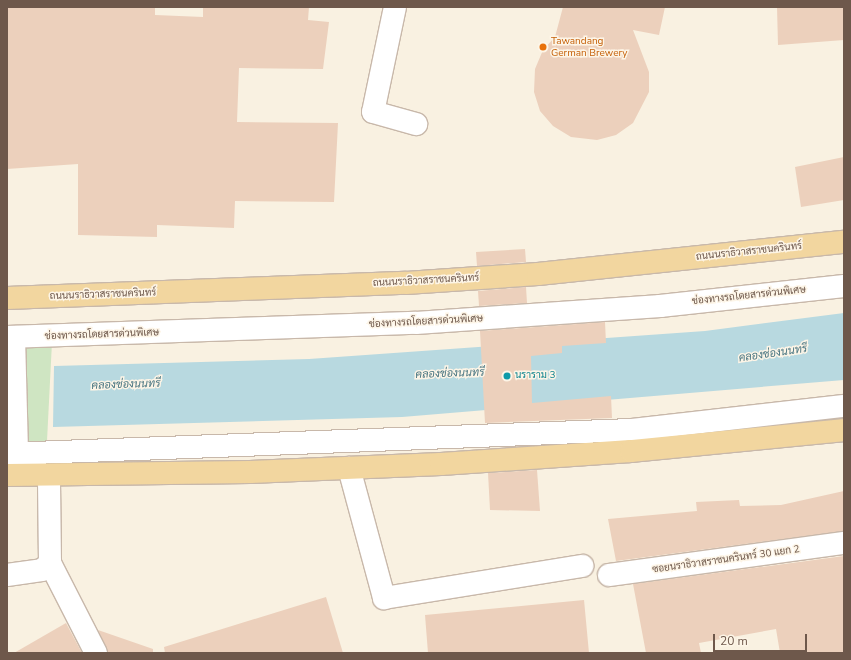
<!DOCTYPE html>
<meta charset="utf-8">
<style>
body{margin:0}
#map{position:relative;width:851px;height:660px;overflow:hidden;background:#f9f1e1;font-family:"Nunito Sans",Sarabun,sans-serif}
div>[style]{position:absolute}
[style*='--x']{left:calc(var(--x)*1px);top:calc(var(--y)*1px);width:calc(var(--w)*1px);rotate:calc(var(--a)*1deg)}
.green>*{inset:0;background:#cfe5c2}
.water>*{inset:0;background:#b8d9e0}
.building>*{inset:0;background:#ecd0bc}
.roads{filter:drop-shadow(1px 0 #c8b8aa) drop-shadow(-1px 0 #c8b8aa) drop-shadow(0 1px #c8b8aa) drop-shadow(0 -1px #c8b8aa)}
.minor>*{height:22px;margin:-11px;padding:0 11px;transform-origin:11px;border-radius:11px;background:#fff}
.major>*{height:22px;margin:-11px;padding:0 11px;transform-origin:11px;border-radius:11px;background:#f2d69f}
.dots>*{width:11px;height:11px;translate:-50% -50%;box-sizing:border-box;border:2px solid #fdf5e7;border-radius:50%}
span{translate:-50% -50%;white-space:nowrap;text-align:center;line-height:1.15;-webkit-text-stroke:3px #fdf5e7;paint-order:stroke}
.food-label{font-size:10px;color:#c56008}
.left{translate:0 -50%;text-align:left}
.street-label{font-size:10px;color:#6e584b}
.culture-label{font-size:10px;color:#0d838f}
.water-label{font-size:11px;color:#477480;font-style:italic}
.frame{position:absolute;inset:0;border:8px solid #6e584b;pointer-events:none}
.scale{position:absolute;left:713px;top:634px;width:94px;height:18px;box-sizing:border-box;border:2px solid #6e584b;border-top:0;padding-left:5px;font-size:12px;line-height:14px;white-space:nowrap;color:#6e584b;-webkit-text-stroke:3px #fdf5e7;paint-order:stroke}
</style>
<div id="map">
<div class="green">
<div style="clip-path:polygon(7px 342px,52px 342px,47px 441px,7px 441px)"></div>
</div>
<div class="water">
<div style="clip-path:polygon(844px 313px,844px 380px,402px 417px,53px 427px,54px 366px,309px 359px,705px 331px)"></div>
</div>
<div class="building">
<div style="clip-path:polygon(7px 7px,155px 7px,155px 15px,203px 17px,203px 7px,309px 7px,308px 20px,329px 22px,323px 69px,239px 68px,237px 122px,338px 123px,334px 202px,235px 201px,234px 228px,157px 225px,157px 237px,78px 235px,78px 164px,7px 169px)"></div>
<div style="clip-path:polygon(563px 7px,665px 7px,659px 35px,633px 30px,649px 72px,649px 92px,633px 123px,616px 135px,597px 140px,571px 137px,553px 126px,540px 111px,534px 92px,535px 69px,543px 50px,555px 37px)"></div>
<div style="clip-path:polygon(777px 7px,844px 7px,844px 40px,778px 45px)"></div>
<div style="clip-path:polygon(844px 157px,844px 200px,801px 207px,795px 167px)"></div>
<div style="clip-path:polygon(525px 249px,526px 262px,477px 266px,476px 252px)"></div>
<div style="clip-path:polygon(526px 287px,527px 303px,479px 306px,478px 291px)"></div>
<div style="clip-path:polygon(605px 322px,606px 343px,562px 346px,562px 353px,531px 356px,532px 403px,611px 396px,612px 418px,485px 423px,480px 331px)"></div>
<div style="clip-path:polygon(537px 470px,540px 511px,490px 510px,488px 473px)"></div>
<div style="clip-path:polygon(844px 491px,844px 531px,616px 561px,608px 519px,697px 511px,696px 502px,739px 500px,740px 506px,781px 505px)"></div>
<div style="clip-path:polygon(844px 556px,844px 653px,780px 653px,776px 629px,699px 643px,701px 653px,646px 653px,633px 584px)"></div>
<div style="clip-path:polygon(326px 597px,343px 653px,165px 653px,164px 647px)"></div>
<div style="clip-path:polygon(584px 600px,589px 653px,428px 653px,425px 615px)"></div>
<div style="clip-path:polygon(66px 623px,82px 653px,14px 653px)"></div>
<div style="clip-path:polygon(98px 630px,153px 649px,153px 653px,108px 653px)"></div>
</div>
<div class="roads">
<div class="minor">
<div style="--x:395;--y:7;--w:107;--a:101.8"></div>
<div style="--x:373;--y:112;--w:45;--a:15.6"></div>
<div style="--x:7;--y:337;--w:409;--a:-2"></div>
<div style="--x:416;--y:323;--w:245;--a:-4"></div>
<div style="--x:660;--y:306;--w:185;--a:-6.2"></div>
<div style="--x:14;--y:337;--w:118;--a:88.5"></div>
<div style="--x:7;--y:454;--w:625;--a:-2.2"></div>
<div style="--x:632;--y:430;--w:213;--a:-6.5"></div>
<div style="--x:349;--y:468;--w:135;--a:74.9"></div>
<div style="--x:384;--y:598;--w:201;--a:-9.2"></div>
<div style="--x:50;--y:563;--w:101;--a:62.9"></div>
<div style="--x:7;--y:575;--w:35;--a:-8"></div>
<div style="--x:42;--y:570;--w:11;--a:-41"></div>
<div style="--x:50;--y:563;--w:88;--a:-90.7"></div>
<div style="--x:609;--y:575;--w:237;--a:-7.8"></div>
</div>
<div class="major">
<div style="--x:7;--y:298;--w:399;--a:-2.2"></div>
<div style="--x:406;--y:283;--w:132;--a:-3.9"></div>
<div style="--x:538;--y:274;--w:308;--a:-6"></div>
<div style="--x:7;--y:475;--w:243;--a:-0.7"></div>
<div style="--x:250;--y:472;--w:191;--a:-2.4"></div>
<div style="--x:441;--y:464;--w:190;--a:-3.9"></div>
<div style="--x:631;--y:451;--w:214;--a:-5.6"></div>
</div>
</div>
<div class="dots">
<div style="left:543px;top:47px;background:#e8710a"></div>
<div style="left:507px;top:376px;background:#0f9aa8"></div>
</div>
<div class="food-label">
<span class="left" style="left:551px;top:47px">Tawandang<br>German Brewery</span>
</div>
<div class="street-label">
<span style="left:749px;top:252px;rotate:-6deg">ถนนนราธิวาสราชนครินทร์</span>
<span style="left:426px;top:281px;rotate:-3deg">ถนนนราธิวาสราชนครินทร์</span>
<span style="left:103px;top:295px;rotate:-2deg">ถนนนราธิวาสราชนครินทร์</span>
<span style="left:749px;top:296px;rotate:-6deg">ช่องทางรถโดยสารด่วนพิเศษ</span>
<span style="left:426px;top:322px;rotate:-3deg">ช่องทางรถโดยสารด่วนพิเศษ</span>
<span style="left:102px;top:335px;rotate:-2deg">ช่องทางรถโดยสารด่วนพิเศษ</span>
<span style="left:726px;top:560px;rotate:-8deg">ซอยนราธิวาสราชนครินทร์ 30 แยก 2</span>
</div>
<div class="culture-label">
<span class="left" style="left:515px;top:376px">นราราม 3</span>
</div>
<div class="water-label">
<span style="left:773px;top:354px;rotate:-8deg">คลองช่องนนทรี</span>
<span style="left:450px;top:374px;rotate:-2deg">คลองช่องนนทรี</span>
<span style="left:126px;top:385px;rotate:-2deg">คลองช่องนนทรี</span>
</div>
<div class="frame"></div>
<div class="scale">20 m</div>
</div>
